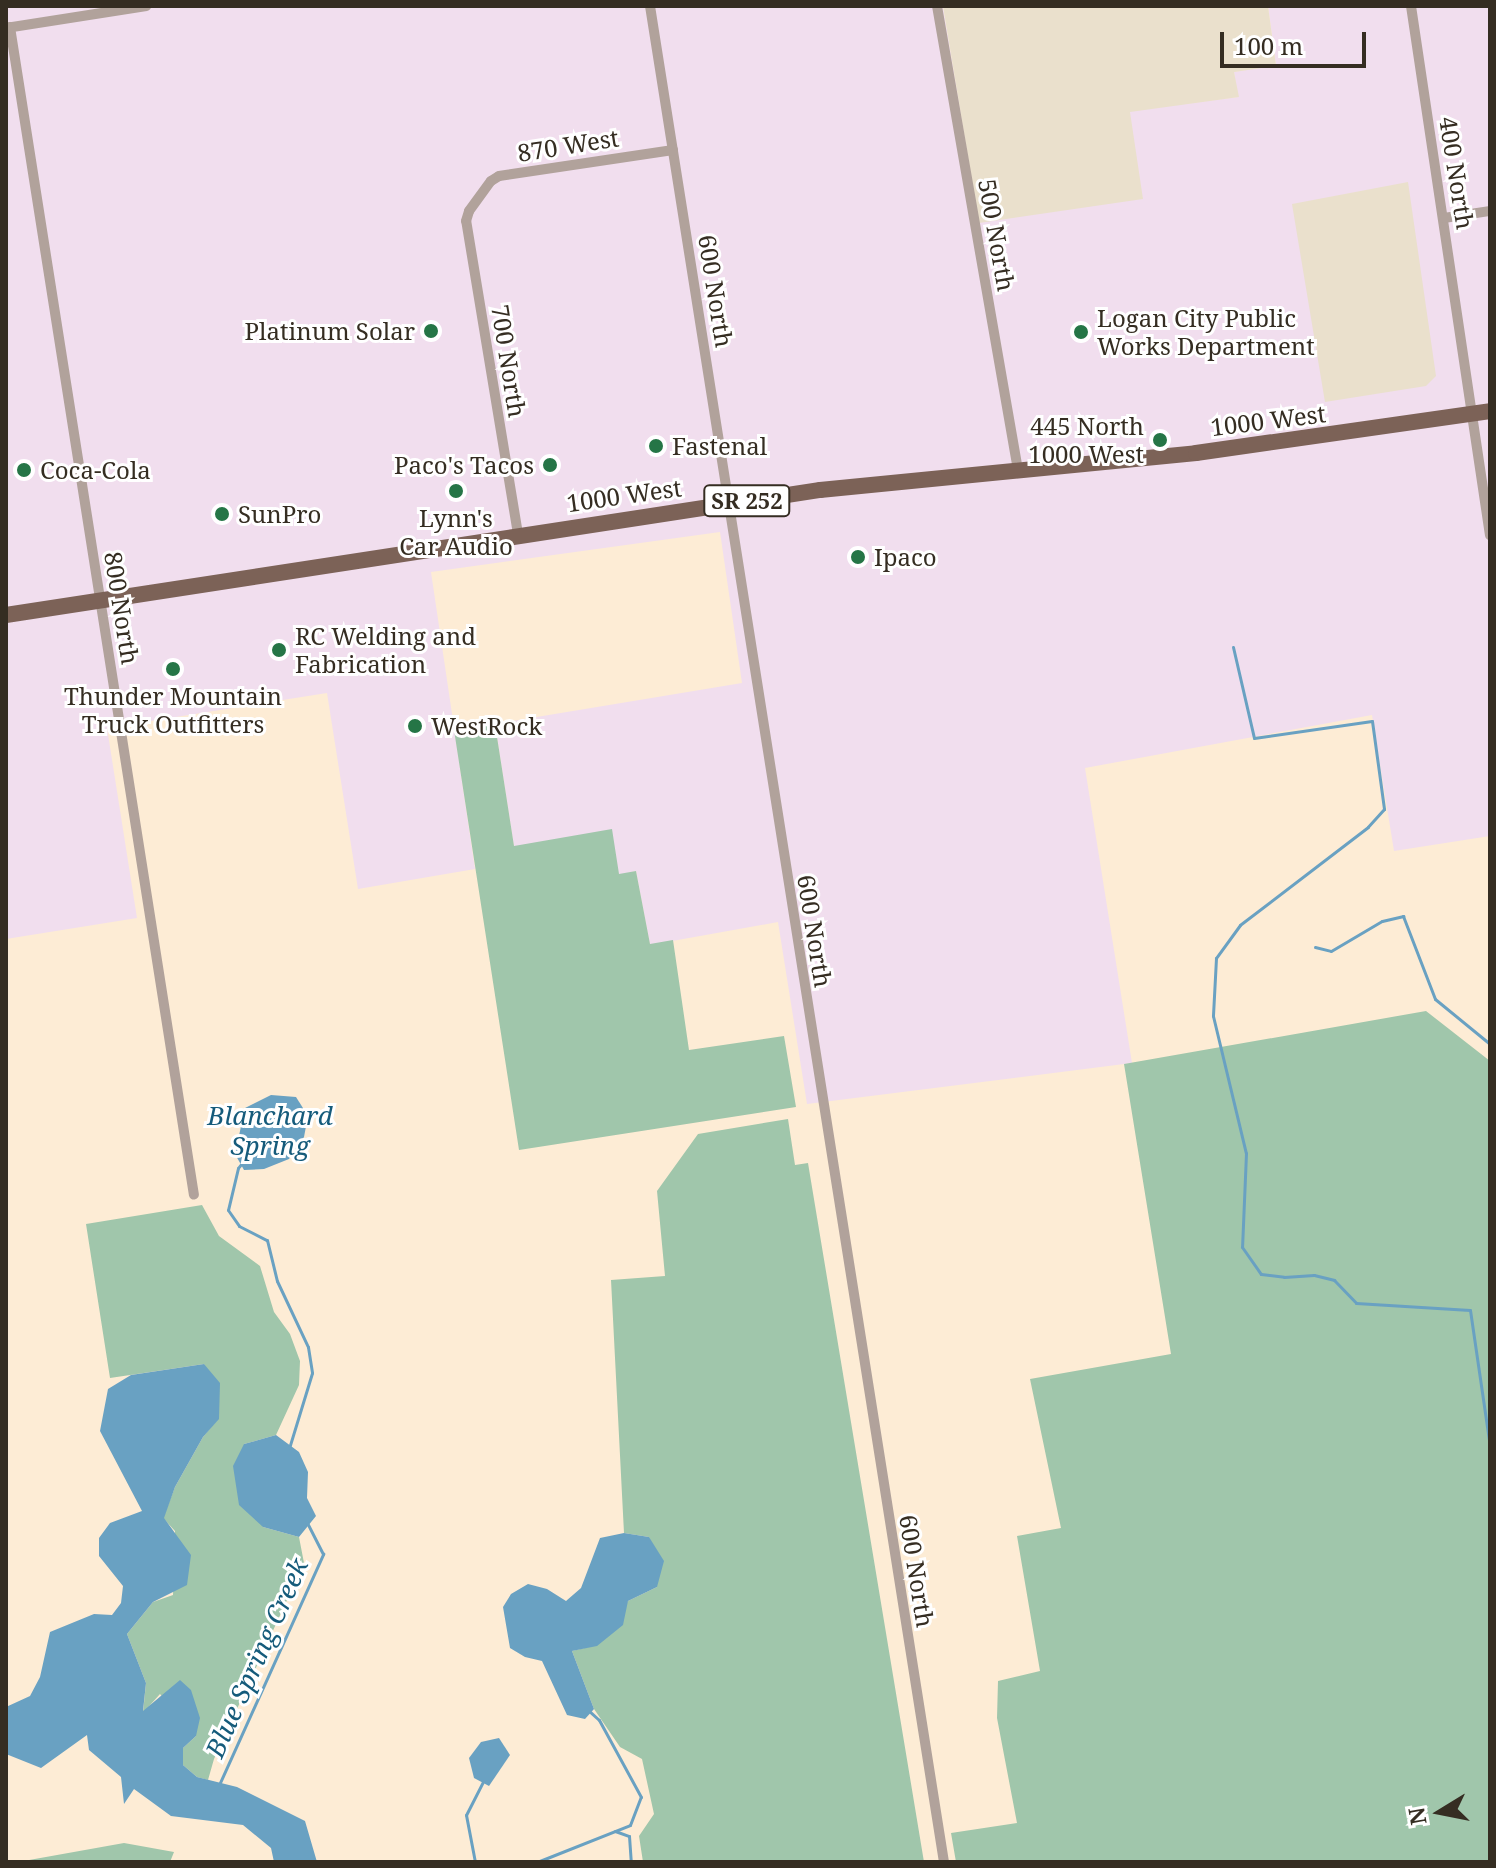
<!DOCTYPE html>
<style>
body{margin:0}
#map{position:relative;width:1496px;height:1868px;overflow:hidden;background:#fdecd5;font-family:"Noto Serif",serif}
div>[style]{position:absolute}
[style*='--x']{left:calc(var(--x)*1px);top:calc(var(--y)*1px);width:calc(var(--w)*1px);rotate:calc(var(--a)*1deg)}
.commercial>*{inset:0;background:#f1deee}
.industrial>*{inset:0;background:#eae0cc}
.green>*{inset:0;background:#a0c6ab}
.water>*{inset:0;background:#69a1c2}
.stream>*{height:3px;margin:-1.5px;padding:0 1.5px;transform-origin:1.5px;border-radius:1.5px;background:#69a1c2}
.street>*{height:10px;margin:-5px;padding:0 5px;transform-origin:5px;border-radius:5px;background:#b1a29b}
.primary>*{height:16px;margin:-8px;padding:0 8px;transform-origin:8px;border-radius:8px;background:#7c6257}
.dots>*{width:22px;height:22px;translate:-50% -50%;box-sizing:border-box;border:4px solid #fff;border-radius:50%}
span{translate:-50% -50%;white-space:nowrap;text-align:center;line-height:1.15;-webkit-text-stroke:6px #fff;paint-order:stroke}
.shield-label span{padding:2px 6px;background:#fff;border:2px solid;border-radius:6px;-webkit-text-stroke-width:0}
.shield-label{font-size:22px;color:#352d22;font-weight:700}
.street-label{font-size:24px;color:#352d22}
.poi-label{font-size:24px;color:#352d22}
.left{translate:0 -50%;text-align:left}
.right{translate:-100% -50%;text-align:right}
.water-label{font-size:26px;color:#155b7b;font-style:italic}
.frame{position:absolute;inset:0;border:8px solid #352d22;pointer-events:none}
.north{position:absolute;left:1400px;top:1772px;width:80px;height:80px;-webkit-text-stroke:6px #fff;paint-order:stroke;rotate:260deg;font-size:22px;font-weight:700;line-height:32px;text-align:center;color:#352d22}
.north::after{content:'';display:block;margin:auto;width:28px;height:36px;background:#352d22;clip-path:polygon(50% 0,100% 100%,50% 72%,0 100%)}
.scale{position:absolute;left:1220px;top:32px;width:146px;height:36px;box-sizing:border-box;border:4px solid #352d22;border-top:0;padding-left:10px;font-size:24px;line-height:28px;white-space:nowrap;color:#352d22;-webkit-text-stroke:6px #fff;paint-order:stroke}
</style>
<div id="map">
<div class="commercial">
<div style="clip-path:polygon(6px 6px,943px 6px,979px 223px,1129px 111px,1238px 97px,1234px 72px,1276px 65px,1268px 6px,1490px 6px,1490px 836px,1394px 851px,1372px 715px,1085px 768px,1132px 1063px,807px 1104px,778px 922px,650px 945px,636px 871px,619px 875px,514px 847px,495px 724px,742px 683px,720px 532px,431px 572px,475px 869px,358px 889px,327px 693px,107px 728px,137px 918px,6px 939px)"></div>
</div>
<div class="industrial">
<div style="clip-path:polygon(943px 6px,1268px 6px,1276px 66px,1234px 72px,1239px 97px,1130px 112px,1143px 199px,979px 223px)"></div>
<div style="clip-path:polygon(1408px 182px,1436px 376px,1426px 386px,1325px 402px,1292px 204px)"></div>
</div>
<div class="green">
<div style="clip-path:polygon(495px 724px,514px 846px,612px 829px,619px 874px,636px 871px,650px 944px,673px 940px,689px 1050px,784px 1036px,796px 1107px,519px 1150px,454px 730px)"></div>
<div style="clip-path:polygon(1426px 1011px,1490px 1061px,1490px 1862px,956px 1862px,951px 1833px,1017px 1823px,997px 1718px,998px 1681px,1040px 1671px,1017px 1536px,1061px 1528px,1030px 1379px,1171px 1354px,1124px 1064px)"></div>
<div style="clip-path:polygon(788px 1119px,795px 1165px,808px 1163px,924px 1862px,643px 1862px,639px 1836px,654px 1814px,642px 1759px,620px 1747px,594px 1709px,572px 1651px,597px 1645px,628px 1601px,657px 1587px,649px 1537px,624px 1533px,611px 1280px,665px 1276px,657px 1191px,698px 1134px)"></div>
<div style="clip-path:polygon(202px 1205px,219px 1236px,260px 1266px,274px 1312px,290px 1334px,300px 1361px,299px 1385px,276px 1435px,244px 1444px,263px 1527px,299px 1537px,304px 1563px,214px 1759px,208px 1780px,197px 1777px,183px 1765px,183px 1748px,196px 1736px,160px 1694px,143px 1713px,146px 1683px,127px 1634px,153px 1602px,173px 1595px,175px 1531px,163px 1518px,175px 1487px,203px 1437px,218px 1419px,204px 1364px,110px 1378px,86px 1224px)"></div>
<div style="clip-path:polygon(124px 1843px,174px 1852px,170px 1862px,18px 1862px)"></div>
</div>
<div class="water">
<div style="clip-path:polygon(271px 1095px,296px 1097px,308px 1116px,304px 1137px,289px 1159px,264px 1169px,244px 1170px,235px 1154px,245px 1108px)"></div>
<div style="clip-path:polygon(204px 1364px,220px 1383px,219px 1419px,203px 1437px,175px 1487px,164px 1518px,191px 1555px,187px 1585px,153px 1602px,127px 1634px,146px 1683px,143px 1711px,180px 1680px,191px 1690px,200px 1718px,196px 1736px,183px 1748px,183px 1765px,197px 1777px,237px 1787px,305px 1821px,317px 1862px,274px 1862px,271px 1848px,243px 1825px,171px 1816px,134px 1789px,124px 1804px,121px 1777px,89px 1750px,87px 1735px,41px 1768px,6px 1754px,6px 1707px,30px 1696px,40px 1677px,50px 1632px,94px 1614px,112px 1615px,121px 1603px,123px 1586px,99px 1556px,99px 1538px,110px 1523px,142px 1511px,100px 1431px,108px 1389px,131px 1375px)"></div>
<div style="clip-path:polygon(276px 1435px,299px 1452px,308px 1472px,307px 1498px,316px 1516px,299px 1537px,263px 1527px,239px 1505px,233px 1466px,244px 1444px)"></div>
<div style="clip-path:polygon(624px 1533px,649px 1537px,664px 1561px,657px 1587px,628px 1601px,623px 1625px,597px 1646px,572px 1651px,594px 1709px,585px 1719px,567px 1715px,542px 1661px,525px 1657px,510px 1648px,503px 1607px,511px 1594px,528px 1584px,547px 1589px,566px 1601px,581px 1588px,600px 1538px)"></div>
<div style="clip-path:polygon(499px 1738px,510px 1755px,489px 1786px,474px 1778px,469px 1758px,481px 1742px)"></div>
</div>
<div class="stream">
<div style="--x:1233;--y:647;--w:93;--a:77"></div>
<div style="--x:1254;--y:738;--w:119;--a:-8.2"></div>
<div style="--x:1372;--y:721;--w:89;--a:82.2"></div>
<div style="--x:1384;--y:809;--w:24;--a:132"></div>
<div style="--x:1368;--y:827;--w:161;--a:142.6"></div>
<div style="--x:1240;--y:925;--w:41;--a:126"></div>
<div style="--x:1216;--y:958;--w:58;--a:93"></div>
<div style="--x:1213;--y:1016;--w:141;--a:76.5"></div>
<div style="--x:1246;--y:1153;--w:94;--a:92.4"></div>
<div style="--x:1242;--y:1247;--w:33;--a:55"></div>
<div style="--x:1261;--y:1274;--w:23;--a:7"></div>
<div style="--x:1284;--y:1277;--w:30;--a:-4"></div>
<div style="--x:1314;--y:1275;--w:21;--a:14"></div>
<div style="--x:1334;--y:1280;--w:32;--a:46"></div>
<div style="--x:1356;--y:1303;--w:114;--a:3.5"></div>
<div style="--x:1470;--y:1310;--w:138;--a:81.7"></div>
<div style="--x:1315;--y:947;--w:16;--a:14"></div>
<div style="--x:1331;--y:951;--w:59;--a:-30.5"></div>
<div style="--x:1382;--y:921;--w:22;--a:-13"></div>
<div style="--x:1403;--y:916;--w:89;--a:68.9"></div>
<div style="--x:1435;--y:999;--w:71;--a:39.3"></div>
<div style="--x:242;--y:1163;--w:6;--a:129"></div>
<div style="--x:238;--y:1168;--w:43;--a:103.4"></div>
<div style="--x:228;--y:1210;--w:19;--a:55"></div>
<div style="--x:239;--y:1226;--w:31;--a:27"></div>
<div style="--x:267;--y:1240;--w:42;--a:76.3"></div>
<div style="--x:277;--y:1281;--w:73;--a:64.8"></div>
<div style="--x:308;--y:1347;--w:26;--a:81"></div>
<div style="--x:312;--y:1373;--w:78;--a:107"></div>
<div style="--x:218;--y:1787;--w:256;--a:-65.7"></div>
<div style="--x:323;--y:1554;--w:36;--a:-117"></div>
<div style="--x:615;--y:1831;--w:15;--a:20"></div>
<div style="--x:629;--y:1836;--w:26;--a:86"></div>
<div style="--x:475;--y:1862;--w:48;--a:-100.8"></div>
<div style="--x:466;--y:1815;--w:38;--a:-63"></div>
<div style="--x:537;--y:1862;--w:100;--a:-21.7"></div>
<div style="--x:630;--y:1825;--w:30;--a:-69"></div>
<div style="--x:641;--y:1797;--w:88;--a:-118.6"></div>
<div style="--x:599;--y:1720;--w:12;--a:-138"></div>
</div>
<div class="street">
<div style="--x:650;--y:6;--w:1879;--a:81"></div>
<div style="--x:937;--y:6;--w:471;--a:80.1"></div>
<div style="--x:1411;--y:6;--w:535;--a:81.51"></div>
<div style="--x:10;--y:27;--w:1182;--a:81.05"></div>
<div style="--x:6;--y:28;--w:142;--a:-8.9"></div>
<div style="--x:1444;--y:218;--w:47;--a:-8.7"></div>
<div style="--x:518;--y:534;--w:317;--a:-99.4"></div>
<div style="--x:466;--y:221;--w:10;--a:-73"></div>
<div style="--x:469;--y:211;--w:37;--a:-54"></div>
<div style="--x:491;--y:181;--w:9;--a:-32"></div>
<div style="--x:499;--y:176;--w:176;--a:-8.5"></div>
</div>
<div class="primary">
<div style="--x:6;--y:615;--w:824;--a:-8.73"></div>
<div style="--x:820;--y:490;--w:378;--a:-5.6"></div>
<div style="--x:1196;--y:453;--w:297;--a:-8.1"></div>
</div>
<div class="dots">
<div style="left:431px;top:331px;background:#257546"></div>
<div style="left:1081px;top:332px;background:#257546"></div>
<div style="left:1160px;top:440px;background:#257546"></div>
<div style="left:656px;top:446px;background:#257546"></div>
<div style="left:550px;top:465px;background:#257546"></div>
<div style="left:24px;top:470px;background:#257546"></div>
<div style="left:456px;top:491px;background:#257546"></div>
<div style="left:222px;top:514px;background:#257546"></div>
<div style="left:858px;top:557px;background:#257546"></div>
<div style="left:279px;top:650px;background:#257546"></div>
<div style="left:173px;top:669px;background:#257546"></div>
<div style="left:415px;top:726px;background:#257546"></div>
</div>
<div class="shield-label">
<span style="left:747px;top:501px">SR 252</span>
</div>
<div class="street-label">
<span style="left:568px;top:145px;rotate:-9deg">870 West</span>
<span style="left:1457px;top:173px;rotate:81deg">400 North</span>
<span style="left:997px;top:235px;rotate:80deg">500 North</span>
<span style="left:716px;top:291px;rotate:81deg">600 North</span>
<span style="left:509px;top:361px;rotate:81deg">700 North</span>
<span style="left:1268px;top:420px;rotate:-7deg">1000 West</span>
<span style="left:624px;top:495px;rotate:-8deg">1000 West</span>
<span style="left:122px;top:608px;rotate:81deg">800 North</span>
<span style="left:815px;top:931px;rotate:81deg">600 North</span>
<span style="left:917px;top:1571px;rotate:81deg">600 North</span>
</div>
<div class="poi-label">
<span class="left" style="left:1097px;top:332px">Logan City Public<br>Works Department</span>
<span class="right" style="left:415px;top:331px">Platinum Solar</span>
<span class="right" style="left:1144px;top:440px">445 North<br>1000 West</span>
<span class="left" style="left:672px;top:446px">Fastenal</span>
<span class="right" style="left:534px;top:465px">Paco's Tacos</span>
<span class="left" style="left:40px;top:470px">Coca-Cola</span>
<span class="left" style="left:238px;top:514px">SunPro</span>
<span style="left:456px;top:532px">Lynn's<br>Car Audio</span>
<span class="left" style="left:874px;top:557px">Ipaco</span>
<span class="left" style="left:295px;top:650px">RC Welding and<br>Fabrication</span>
<span style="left:173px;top:710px">Thunder Mountain<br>Truck Outfitters</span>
<span class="left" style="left:431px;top:726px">WestRock</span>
</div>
<div class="water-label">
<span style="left:270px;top:1131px">Blanchard<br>Spring</span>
<span style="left:257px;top:1658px;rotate:-66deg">Blue Spring Creek</span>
</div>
<div class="frame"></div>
<div class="north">N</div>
<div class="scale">100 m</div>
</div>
